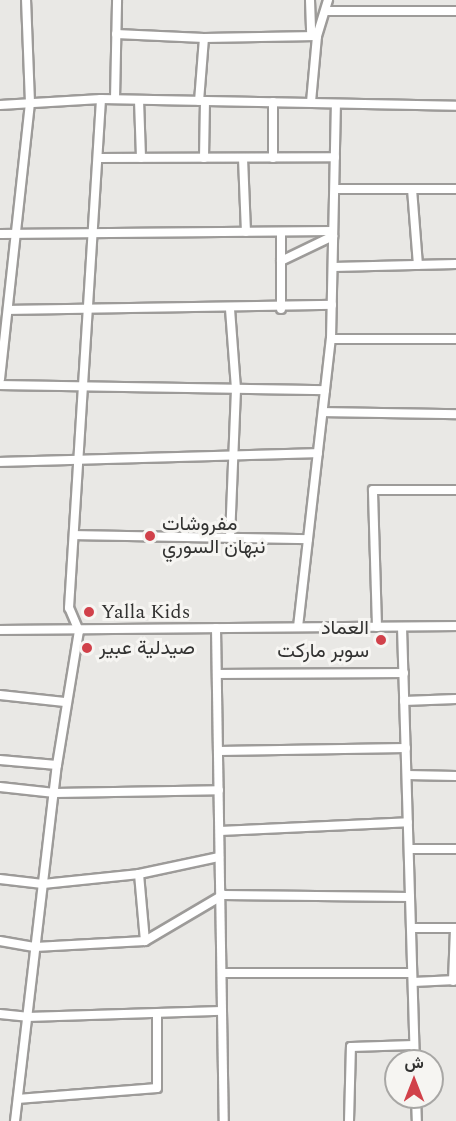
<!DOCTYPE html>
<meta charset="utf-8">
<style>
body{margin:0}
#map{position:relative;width:456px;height:1121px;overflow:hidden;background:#e9e8e5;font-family:Spectral,Vazirmatn,serif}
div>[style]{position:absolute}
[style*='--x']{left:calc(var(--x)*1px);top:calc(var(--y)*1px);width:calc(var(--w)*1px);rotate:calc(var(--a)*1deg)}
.roads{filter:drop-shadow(2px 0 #9d9b99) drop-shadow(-2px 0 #9d9b99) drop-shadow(0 2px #9d9b99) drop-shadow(0 -2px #9d9b99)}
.minor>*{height:8px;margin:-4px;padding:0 4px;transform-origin:4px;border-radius:4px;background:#fff}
.dots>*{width:16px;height:16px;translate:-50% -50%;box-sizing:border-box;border:3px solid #f6f5f2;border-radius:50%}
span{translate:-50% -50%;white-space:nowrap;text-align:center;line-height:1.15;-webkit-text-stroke:6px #f6f5f2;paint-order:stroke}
.poi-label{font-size:20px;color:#323231}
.left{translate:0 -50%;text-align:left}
.right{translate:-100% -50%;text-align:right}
.north{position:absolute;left:384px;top:1049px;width:60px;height:60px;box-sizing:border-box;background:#f6f5f2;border:2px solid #a8a7a5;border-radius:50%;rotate:0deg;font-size:16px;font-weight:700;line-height:24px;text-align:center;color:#323231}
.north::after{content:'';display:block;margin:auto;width:21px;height:27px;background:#d1414a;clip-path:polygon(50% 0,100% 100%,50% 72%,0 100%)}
</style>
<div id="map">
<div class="roads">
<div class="minor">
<div style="--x:310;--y:0;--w:36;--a:88"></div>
<div style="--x:326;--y:11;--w:130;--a:0"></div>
<div style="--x:116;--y:34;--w:88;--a:2.6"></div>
<div style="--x:204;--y:38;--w:63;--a:94.5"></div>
<div style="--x:204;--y:38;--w:113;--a:-1"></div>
<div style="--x:115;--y:99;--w:99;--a:-88.8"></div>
<div style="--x:139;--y:100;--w:58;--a:88"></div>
<div style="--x:273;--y:102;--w:56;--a:90"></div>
<div style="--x:311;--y:102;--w:66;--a:-84.8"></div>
<div style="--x:317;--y:36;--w:38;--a:-73"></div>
<div style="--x:0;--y:105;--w:101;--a:-3.4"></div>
<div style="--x:101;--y:99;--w:355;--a:1.1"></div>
<div style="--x:99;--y:158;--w:236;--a:-0.2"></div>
<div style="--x:204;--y:158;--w:57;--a:-89"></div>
<div style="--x:243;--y:158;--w:74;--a:87.7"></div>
<div style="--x:335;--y:189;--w:121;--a:0"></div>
<div style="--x:412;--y:189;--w:76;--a:85.5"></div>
<div style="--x:281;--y:232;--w:77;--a:90"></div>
<div style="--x:0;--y:234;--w:333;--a:-0.5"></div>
<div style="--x:281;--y:261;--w:58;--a:-25.7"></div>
<div style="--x:333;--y:267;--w:123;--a:-1.4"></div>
<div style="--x:230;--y:309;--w:80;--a:85.7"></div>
<div style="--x:236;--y:389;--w:149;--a:92.3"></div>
<div style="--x:8;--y:310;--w:324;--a:-0.9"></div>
<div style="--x:331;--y:339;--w:125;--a:0"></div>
<div style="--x:0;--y:379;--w:278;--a:-83.8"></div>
<div style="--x:30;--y:103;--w:103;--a:-92.2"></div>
<div style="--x:0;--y:385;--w:325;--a:0.9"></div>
<div style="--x:323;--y:412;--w:133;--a:0.9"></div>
<div style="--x:0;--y:462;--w:318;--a:-1.6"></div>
<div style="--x:74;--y:535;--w:234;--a:1"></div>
<div style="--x:298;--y:627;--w:290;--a:-83.5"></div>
<div style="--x:331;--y:339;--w:234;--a:-88.8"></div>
<div style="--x:377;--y:627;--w:137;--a:-91.7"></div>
<div style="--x:373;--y:490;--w:83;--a:0"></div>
<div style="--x:402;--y:627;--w:434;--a:88.3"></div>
<div style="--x:216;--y:628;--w:493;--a:89.1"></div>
<div style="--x:0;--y:630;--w:456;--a:-0.5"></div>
<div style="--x:217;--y:674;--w:187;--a:-0.3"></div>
<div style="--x:0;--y:695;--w:65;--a:6.1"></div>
<div style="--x:404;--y:701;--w:52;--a:-2.2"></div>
<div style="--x:219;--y:751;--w:187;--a:-0.9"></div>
<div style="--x:0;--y:760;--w:57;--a:5"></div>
<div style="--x:407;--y:775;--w:49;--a:1.2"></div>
<div style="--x:0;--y:787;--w:55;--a:6.2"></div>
<div style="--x:55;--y:793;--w:164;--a:-1"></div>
<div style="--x:220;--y:831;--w:188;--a:-2.7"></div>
<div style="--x:409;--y:849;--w:47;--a:0"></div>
<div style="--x:139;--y:874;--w:67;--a:84.9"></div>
<div style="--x:0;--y:879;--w:43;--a:6.6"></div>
<div style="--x:43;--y:884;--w:97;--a:-5.9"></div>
<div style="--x:139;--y:874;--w:82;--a:-12"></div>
<div style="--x:411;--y:928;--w:45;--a:0"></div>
<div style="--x:0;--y:941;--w:36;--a:10"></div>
<div style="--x:35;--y:947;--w:110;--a:-3.1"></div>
<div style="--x:145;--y:941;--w:91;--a:-30.5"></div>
<div style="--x:223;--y:895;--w:187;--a:0.6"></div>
<div style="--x:222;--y:973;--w:190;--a:0"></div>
<div style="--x:453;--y:981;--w:53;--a:-87.8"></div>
<div style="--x:413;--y:982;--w:43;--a:-2.7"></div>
<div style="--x:0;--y:1014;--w:27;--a:6"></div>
<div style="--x:27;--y:1017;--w:195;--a:-1.8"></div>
<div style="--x:416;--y:1097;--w:24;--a:88"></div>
<div style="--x:18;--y:1099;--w:139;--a:-4.5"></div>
<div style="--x:157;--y:1088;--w:73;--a:-90"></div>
<div style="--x:15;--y:1121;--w:358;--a:-83.3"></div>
<div style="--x:57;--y:765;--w:136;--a:-80.7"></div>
<div style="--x:79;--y:631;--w:25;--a:-113"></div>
<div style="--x:69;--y:608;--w:510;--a:-86.4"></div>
<div style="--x:349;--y:1121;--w:74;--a:-88.5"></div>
<div style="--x:351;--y:1047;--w:63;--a:-1.8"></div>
</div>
</div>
<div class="dots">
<div style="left:150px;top:536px;background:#d1414a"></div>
<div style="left:89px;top:612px;background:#d1414a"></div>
<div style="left:381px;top:640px;background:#d1414a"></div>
<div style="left:87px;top:648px;background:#d1414a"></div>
</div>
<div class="poi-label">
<span class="left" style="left:162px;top:536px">مفروشات<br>نبهان السوري</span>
<span class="left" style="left:101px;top:612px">Yalla Kids</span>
<span class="right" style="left:369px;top:640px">العماد<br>سوبر ماركت</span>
<span class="left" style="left:99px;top:648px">صيدلية عبير</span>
</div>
<div class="north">ش</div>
</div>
